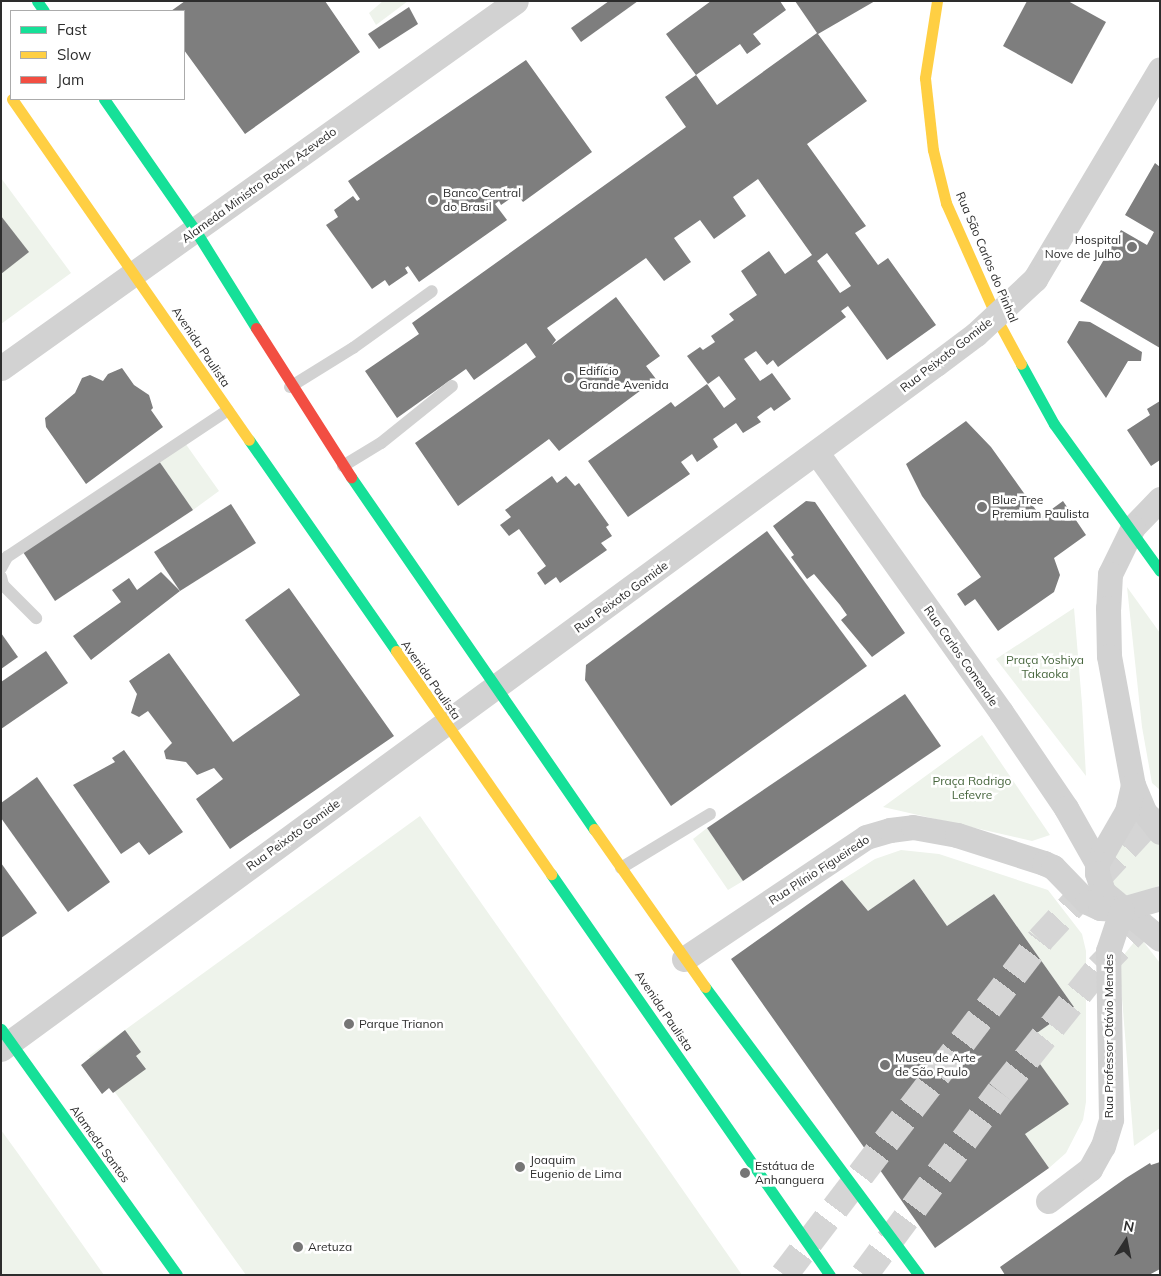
<!DOCTYPE html>
<meta charset="utf-8">
<style>
body{margin:0}
#map{position:relative;width:1161px;height:1276px;overflow:hidden;background:#fff;font-family:Mulish,sans-serif}
div>[style]{position:absolute}
[style*='--x']{left:calc(var(--x)*1px);top:calc(var(--y)*1px);width:calc(var(--w)*1px);rotate:calc(var(--a)*1deg)}
.green>*{inset:0;background:#eef3eb}
.building>*{inset:0;background:#7e7e7e}
.primary-tunnel>*{height:28px;margin-top:-14px;transform-origin:0;background:repeating-linear-gradient(90deg,#d5d5d5 0 28px,transparent 0 42px)}
.lane>*{height:12px;margin:-6px;padding:0 6px;transform-origin:6px;border-radius:6px;background:#d2d2d2}
.street>*{height:25px;margin:-12.5px;padding:0 12.5px;transform-origin:12.5px;border-radius:12.5px;background:#d2d2d2}
.fast>*{height:11px;margin:-5.5px;padding:0 5.5px;transform-origin:5.5px;border-radius:5.5px;background:#16e098}
.slow>*{height:11px;margin:-5.5px;padding:0 5.5px;transform-origin:5.5px;border-radius:5.5px;background:#ffcf43}
.jam>*{height:11px;margin:-5.5px;padding:0 5.5px;transform-origin:5.5px;border-radius:5.5px;background:#f24e42}
.street-bridge>*{height:25px;margin:-12.5px;padding:0 12.5px;transform-origin:12.5px;border-radius:12.5px;background:#d2d2d2}
.fast-bridge>*{height:11px;margin:-5.5px;padding:0 5.5px;transform-origin:5.5px;border-radius:5.5px;background:#16e098}
.dots>*{width:14px;height:14px;translate:-50% -50%;box-sizing:border-box;border:2px solid #fff;border-radius:50%}
span{translate:-50% -50%;white-space:nowrap;text-align:center;line-height:1.15;-webkit-text-stroke:5px #fff;paint-order:stroke}
.street-label{font-size:12px;color:#2d2d2d}
.poi-label{font-size:12px;color:#2d2d2d}
.left{translate:0 -50%;text-align:left}
.right{translate:-100% -50%;text-align:right}
.park-label{font-size:12px;color:#47663d}
.frame{position:absolute;inset:0;border:2px solid #2d2d2d;pointer-events:none}
.legend{position:absolute;left:10px;top:10px;width:175px;height:90px;box-sizing:border-box;background:#fff;border:1px solid #ababab;margin:0;padding:6px 9px;list-style:none;font-size:15px;color:#2d2d2d}
.legend li{display:flex;align-items:center;gap:10px;height:25px}
.legend b{width:25px;border:1px solid #ababab}
.north{position:absolute;left:1101px;top:1216px;width:50px;height:50px;-webkit-text-stroke:4px #fff;paint-order:stroke;rotate:11deg;font-size:14px;font-weight:700;line-height:20px;text-align:center;color:#2d2d2d}
.north::after{content:'';display:block;margin:auto;width:18px;height:22px;background:#2d2d2d;clip-path:polygon(50% 0,100% 100%,50% 72%,0 100%)}
</style>
<div id="map">
<div class="green">
<div style="clip-path:polygon(383px 1px,408px 1px,376px 25px,369px 13px)"></div>
<div style="clip-path:polygon(1px 178px,71px 273px,1px 324px)"></div>
<div style="clip-path:polygon(185px 443px,219px 491px,193px 510px,159px 461px)"></div>
<div style="clip-path:polygon(1127px 587px,1160px 633px,1160px 790px,1152px 783px,1142px 727px)"></div>
<div style="clip-path:polygon(1074px 608px,1082px 704px,1086px 776px,996px 659px)"></div>
<div style="clip-path:polygon(982px 735px,1050px 835px,1032px 841px,883px 807px)"></div>
<div style="clip-path:polygon(420px 816px,648px 1140px,742px 1275px,246px 1275px,89px 1056px)"></div>
<div style="clip-path:polygon(1140px 822px,1160px 840px,1160px 885px,1132px 898px,1115px 889px,1109px 871px,1113px 857px)"></div>
<div style="clip-path:polygon(707px 828px,743px 881px,728px 890px,693px 839px)"></div>
<div style="clip-path:polygon(901px 850px,939px 854px,1048px 890px,1082px 934px,1086px 951px,1086px 1102px,1083px 1120px,1066px 1153px,1049px 1168px,1025px 1134px,1068px 1103px,1024px 1042px,1074px 1007px,994px 894px,947px 926px,914px 879px,868px 911px,842px 880px,875px 859px)"></div>
<div style="clip-path:polygon(1139px 936px,1160px 963px,1160px 1128px,1134px 1146px,1119px 961px)"></div>
<div style="clip-path:polygon(1px 1130px,17px 1152px,104px 1275px,1px 1275px)"></div>
</div>
<div class="building">
<div style="clip-path:polygon(185px 1px,325px 1px,360px 52px,245px 134px,184px 50px,184px 11px,171px 11px)"></div>
<div style="clip-path:polygon(609px 1px,638px 1px,581px 42px,571px 28px)"></div>
<div style="clip-path:polygon(711px 1px,780px 1px,786px 10px,753px 34px,761px 44px,747px 54px,740px 44px,696px 75px,666px 34px)"></div>
<div style="clip-path:polygon(evenodd,795px 1px,875px 1px,818px 34px,867px 101px,807px 144px,866px 226px,855px 233px,878px 265px,888px 258px,936px 325px,887px 360px,848px 306px,841px 311px,846px 317px,778px 367px,773px 360px,767px 365px,756px 351px,744px 359px,760px 381px,772px 373px,791px 399px,774px 411px,771px 407px,765px 411px,757px 417px,761px 422px,743px 433px,736px 423px,713px 439px,718px 447px,697px 462px,692px 454px,681px 462px,690px 474px,628px 517px,588px 461px,671px 402px,675px 407px,707px 384px,724px 408px,736px 399px,719px 376px,708px 384px,687px 356px,700px 347px,703px 350px,715px 342px,711px 336px,734px 320px,729px 314px,757px 295px,741px 271px,769px 251px,785px 274px,812px 255px,758px 179px,733px 197px,746px 216px,714px 239px,700px 220px,674px 238px,691px 262px,664px 281px,646px 258px,547px 328px,556px 340px,552px 345px,616px 297px,660px 356px,646px 366px,656px 379px,559px 451px,549px 439px,458px 506px,415px 443px,536px 357px,526px 343px,474px 380px,466px 369px,397px 418px,365px 371px,419px 334px,412px 323px,686px 127px,665px 97px,696px 75px,717px 105px,817px 33px,795px 1px,827px 253px,851px 286px,840px 293px,817px 261px,827px 253px)"></div>
<div style="clip-path:polygon(1027px 1px,1068px 1px,1106px 22px,1072px 84px,1003px 46px)"></div>
<div style="clip-path:polygon(409px 7px,418px 24px,379px 49px,368px 34px)"></div>
<div style="clip-path:polygon(526px 60px,592px 152px,523px 202px,517px 194px,501px 205px,499px 201px,495px 204px,507px 220px,419px 282px,408px 266px,405px 268px,408px 273px,389px 286px,385px 280px,372px 289px,326px 225px,338px 217px,334px 210px,353px 196px,357px 201px,360px 199px,348px 181px)"></div>
<div style="clip-path:polygon(1155px 163px,1160px 167px,1160px 348px,1080px 301px,1121px 230px,1147px 245px,1154px 232px,1125px 215px)"></div>
<div style="clip-path:polygon(1px 216px,29px 252px,1px 274px)"></div>
<div style="clip-path:polygon(1079px 321px,1090px 322px,1142px 352px,1141px 361px,1128px 361px,1106px 398px,1067px 342px)"></div>
<div style="clip-path:polygon(122px 368px,134px 385px,149px 395px,153px 408px,151px 410px,163px 427px,86px 484px,46px 427px,45px 418px,75px 393px,82px 378px,90px 375px,103px 381px,108px 374px)"></div>
<div style="clip-path:polygon(1160px 401px,1160px 460px,1151px 466px,1127px 430px,1150px 415px,1147px 409px)"></div>
<div style="clip-path:polygon(966px 421px,991px 447px,1041px 517px,1063px 501px,1086px 535px,1054px 558px,1060px 575px,1054px 592px,998px 631px,975px 599px,965px 606px,957px 594px,981px 577px,922px 496px,906px 464px)"></div>
<div style="clip-path:polygon(159px 461px,193px 510px,55px 601px,23px 552px)"></div>
<div style="clip-path:polygon(552px 476px,557px 483px,566px 476px,575px 486px,579px 483px,609px 525px,606px 527px,612px 536px,601px 543px,607px 550px,560px 583px,556px 577px,545px 585px,537px 573px,546px 566px,519px 529px,509px 536px,500px 525px,511px 517px,505px 510px)"></div>
<div style="clip-path:polygon(806px 501px,815px 502px,905px 633px,872px 657px,841px 620px,847px 615px,840px 605px,814px 574px,807px 579px,791px 557px,794px 555px,773px 526px)"></div>
<div style="clip-path:polygon(231px 504px,256px 543px,180px 591px,154px 552px)"></div>
<div style="clip-path:polygon(767px 531px,867px 666px,671px 806px,585px 680px,586px 665px)"></div>
<div style="clip-path:polygon(161px 572px,180px 591px,91px 660px,73px 636px,121px 602px,112px 590px,129px 578px,137px 590px)"></div>
<div style="clip-path:polygon(289px 588px,394px 736px,230px 849px,196px 799px,223px 779px,214px 768px,197px 775px,186px 762px,166px 759px,164px 751px,172px 743px,148px 711px,139px 717px,131px 713px,137px 694px,129px 681px,169px 653px,233px 742px,300px 695px,245px 620px)"></div>
<div style="clip-path:polygon(1px 633px,18px 657px,1px 669px)"></div>
<div style="clip-path:polygon(46px 651px,68px 683px,1px 729px,1px 682px)"></div>
<div style="clip-path:polygon(905px 694px,941px 746px,743px 881px,707px 828px)"></div>
<div style="clip-path:polygon(124px 750px,183px 832px,149px 855px,139px 842px,121px 854px,73px 785px,115px 762px,112px 758px)"></div>
<div style="clip-path:polygon(37px 777px,110px 882px,68px 912px,1px 818px,1px 803px)"></div>
<div style="clip-path:polygon(1px 863px,37px 913px,1px 938px)"></div>
<div style="clip-path:polygon(914px 879px,947px 926px,994px 894px,1074px 1007px,1024px 1042px,1069px 1104px,1025px 1134px,1049px 1168px,935px 1248px,731px 959px,842px 880px,868px 911px)"></div>
<div style="clip-path:polygon(125px 1030px,141px 1052px,136px 1056px,146px 1069px,113px 1093px,109px 1088px,102px 1094px,81px 1065px)"></div>
<div style="clip-path:polygon(1160px 1162px,1160px 1269px,1149px 1275px,1005px 1275px,1000px 1267px,1126px 1178px,1150px 1163px,1151px 1165px)"></div>
</div>
<div class="primary-tunnel">
<div style="--x:784;--y:1275;--w:422;--a:-52.6"></div>
<div style="--x:1040;--y:940;--w:177;--a:-47.3"></div>
<div style="--x:864;--y:1275;--w:228;--a:-53.4"></div>
<div style="--x:1000;--y:1092;--w:159;--a:-51.4"></div>
<div style="--x:1099;--y:968;--w:88;--a:-45.9"></div>
</div>
<div class="lane">
<div style="--x:290;--y:387;--w:74;--a:-31.8"></div>
<div style="--x:353;--y:348;--w:97;--a:-35.8"></div>
<div style="--x:343;--y:466;--w:44;--a:-31.2"></div>
<div style="--x:381;--y:443;--w:91;--a:-38.8"></div>
<div style="--x:1;--y:568;--w:13;--a:-61"></div>
<div style="--x:7;--y:557;--w:265;--a:-33.6"></div>
<div style="--x:1;--y:577;--w:8;--a:76"></div>
<div style="--x:3;--y:585;--w:47;--a:45"></div>
<div style="--x:621;--y:868;--w:104;--a:-31.2"></div>
</div>
<div class="street">
<div style="--x:1035;--y:279;--w:244;--a:-59.2"></div>
<div style="--x:1;--y:368;--w:632;--a:-35.47"></div>
<div style="--x:817;--y:453;--w:318;--a:54.6"></div>
<div style="--x:1001;--y:712;--w:116;--a:55.9"></div>
<div style="--x:1066;--y:808;--w:63;--a:60.6"></div>
<div style="--x:1160;--y:499;--w:39;--a:134"></div>
<div style="--x:1133;--y:527;--w:52;--a:116.1"></div>
<div style="--x:1110;--y:574;--w:34;--a:93"></div>
<div style="--x:1108;--y:608;--w:48;--a:88.8"></div>
<div style="--x:1109;--y:656;--w:131;--a:79.5"></div>
<div style="--x:1133;--y:785;--w:30;--a:67"></div>
<div style="--x:1145;--y:813;--w:24;--a:52"></div>
<div style="--x:1133;--y:785;--w:27;--a:103"></div>
<div style="--x:1127;--y:811;--w:60;--a:120"></div>
<div style="--x:1097;--y:863;--w:10;--a:90"></div>
<div style="--x:1097;--y:873;--w:20;--a:72"></div>
<div style="--x:1103;--y:892;--w:74;--a:39.5"></div>
<div style="--x:684;--y:959;--w:219;--a:-33.8"></div>
<div style="--x:866;--y:837;--w:25;--a:-16"></div>
<div style="--x:890;--y:830;--w:23;--a:-7"></div>
<div style="--x:913;--y:827;--w:45;--a:10.3"></div>
<div style="--x:957;--y:835;--w:91;--a:17.8"></div>
<div style="--x:1044;--y:863;--w:10;--a:24"></div>
<div style="--x:1053;--y:867;--w:49;--a:45.8"></div>
<div style="--x:1087;--y:902;--w:14;--a:25"></div>
<div style="--x:1100;--y:908;--w:22;--a:3"></div>
<div style="--x:1122;--y:909;--w:40;--a:-16"></div>
<div style="--x:1;--y:1049;--w:1159;--a:-36.23"></div>
<div style="--x:1048;--y:1201;--w:53;--a:-37.3"></div>
<div style="--x:1090;--y:1169;--w:26;--a:-61"></div>
<div style="--x:1103;--y:1146;--w:28;--a:-73"></div>
<div style="--x:1111;--y:1119;--w:168;--a:-91"></div>
<div style="--x:1108;--y:951;--w:44;--a:-71.6"></div>
</div>
<div class="fast">
<div style="--x:37;--y:1;--w:12;--a:55"></div>
<div style="--x:104;--y:99;--w:160;--a:55.2"></div>
<div style="--x:195;--y:230;--w:115;--a:58.1"></div>
<div style="--x:1021;--y:364;--w:68;--a:61.2"></div>
<div style="--x:249;--y:440;--w:257;--a:55.1"></div>
<div style="--x:351;--y:477;--w:428;--a:55.4"></div>
<div style="--x:551;--y:874;--w:489;--a:55.2"></div>
<div style="--x:705;--y:987;--w:359;--a:53.4"></div>
<div style="--x:1;--y:1029;--w:302;--a:54.4"></div>
</div>
<div class="slow">
<div style="--x:937;--y:1;--w:78;--a:98.9"></div>
<div style="--x:925;--y:78;--w:72;--a:83.7"></div>
<div style="--x:933;--y:150;--w:55;--a:76.2"></div>
<div style="--x:946;--y:203;--w:133;--a:66.1"></div>
<div style="--x:1000;--y:325;--w:44;--a:61.7"></div>
<div style="--x:12;--y:99;--w:415;--a:55.2"></div>
<div style="--x:396;--y:651;--w:272;--a:55.2"></div>
<div style="--x:594;--y:829;--w:193;--a:54.9"></div>
</div>
<div class="jam">
<div style="--x:256;--y:328;--w:177;--a:57.5"></div>
</div>
<div class="street-bridge">
<div style="--x:936;--y:364;--w:50;--a:-36.9"></div>
<div style="--x:976;--y:334;--w:81;--a:-43"></div>
</div>
<div class="fast-bridge">
<div style="--x:1054;--y:424;--w:181;--a:54.2"></div>
</div>
<div class="dots">
<div style="left:433px;top:200px;background:#767676"></div>
<div style="left:1132px;top:247px;background:#767676"></div>
<div style="left:569px;top:378px;background:#767676"></div>
<div style="left:982px;top:507px;background:#767676"></div>
<div style="left:349px;top:1024px;background:#767676"></div>
<div style="left:885px;top:1065px;background:#767676"></div>
<div style="left:520px;top:1167px;background:#767676"></div>
<div style="left:745px;top:1173px;background:#767676"></div>
<div style="left:298px;top:1247px;background:#767676"></div>
</div>
<div class="street-label">
<span style="left:259px;top:185px;rotate:-36deg">Alameda Ministro Rocha Azevedo</span>
<span style="left:987px;top:257px;rotate:67deg">Rua São Carlos do Pinhal</span>
<span style="left:201px;top:347px;rotate:56deg">Avenida Paulista</span>
<span style="left:946px;top:355px;rotate:-38deg">Rua Peixoto Gomide</span>
<span style="left:621px;top:597px;rotate:-36deg">Rua Peixoto Gomide</span>
<span style="left:961px;top:656px;rotate:55deg">Rua Carlos Comenale</span>
<span style="left:431px;top:680px;rotate:55deg">Avenida Paulista</span>
<span style="left:293px;top:835px;rotate:-36deg">Rua Peixoto Gomide</span>
<span style="left:819px;top:870px;rotate:-33deg">Rua Plínio Figueiredo</span>
<span style="left:664px;top:1011px;rotate:56deg">Avenida Paulista</span>
<span style="left:1109px;top:1036px;rotate:-90deg">Rua Professor Otávio Mendes</span>
<span style="left:100px;top:1144px;rotate:54deg">Alameda Santos</span>
</div>
<div class="poi-label">
<span class="left" style="left:443px;top:200px">Banco Central<br>do Brasil</span>
<span class="right" style="left:1121px;top:247px">Hospital<br>Nove de Julho</span>
<span class="left" style="left:579px;top:378px">Edifício<br>Grande Avenida</span>
<span class="left" style="left:992px;top:507px">Blue Tree<br>Premium Paulista</span>
<span class="left" style="left:359px;top:1024px">Parque Trianon</span>
<span class="left" style="left:895px;top:1065px">Museu de Arte<br>de São Paulo</span>
<span class="left" style="left:530px;top:1167px">Joaquim<br>Eugenio de Lima</span>
<span class="left" style="left:755px;top:1173px">Estátua de<br>Anhanguera</span>
<span class="left" style="left:308px;top:1247px">Aretuza</span>
</div>
<div class="park-label">
<span style="left:1045px;top:667px">Praça Yoshiya<br>Takaoka</span>
<span style="left:972px;top:788px">Praça Rodrigo<br>Lefevre</span>
</div>
<div class="frame"></div>
<ul class="legend">
<li><b style="height:6px;background:#16e098"></b>Fast</li>
<li><b style="height:6px;background:#ffcf43"></b>Slow</li>
<li><b style="height:6px;background:#f24e42"></b>Jam</li>
</ul>
<div class="north">N</div>
</div>
